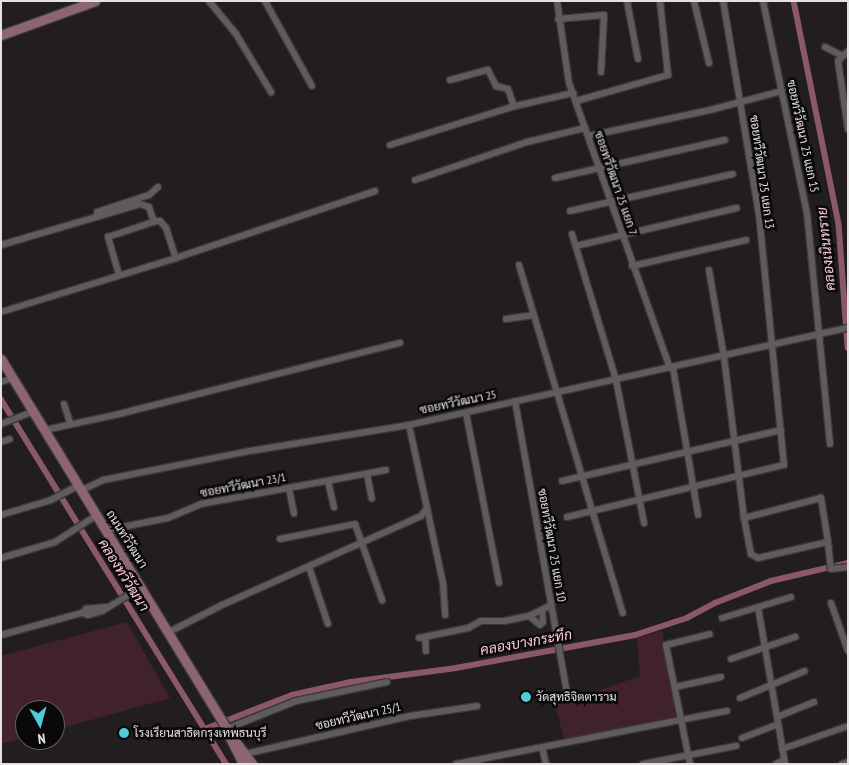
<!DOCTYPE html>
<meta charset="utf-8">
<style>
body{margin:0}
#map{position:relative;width:849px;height:765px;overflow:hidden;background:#221e1f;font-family:"PT Sans Narrow",Sarabun,sans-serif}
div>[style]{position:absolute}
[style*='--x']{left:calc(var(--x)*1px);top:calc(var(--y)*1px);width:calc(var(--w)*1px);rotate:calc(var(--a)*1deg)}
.green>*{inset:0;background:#42212f}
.canal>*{height:5.5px;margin:-2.75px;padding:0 2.75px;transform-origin:2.75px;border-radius:2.75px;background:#8a576b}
.roads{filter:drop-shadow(1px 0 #3b3839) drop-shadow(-1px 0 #3b3839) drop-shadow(0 1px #3b3839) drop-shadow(0 -1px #3b3839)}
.street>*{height:6px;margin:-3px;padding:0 3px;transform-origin:3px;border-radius:3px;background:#605b5d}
.secondary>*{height:9px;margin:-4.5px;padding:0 4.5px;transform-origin:4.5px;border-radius:4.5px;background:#8c6475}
.dots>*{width:14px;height:14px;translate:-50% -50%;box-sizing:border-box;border:2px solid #0a0809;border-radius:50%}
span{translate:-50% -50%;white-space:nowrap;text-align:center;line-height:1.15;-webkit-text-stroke:5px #0a0809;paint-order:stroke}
.street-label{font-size:12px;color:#e4e1e2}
.poi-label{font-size:12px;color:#e4e1e2}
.left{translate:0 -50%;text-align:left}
.water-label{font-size:14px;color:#fccadc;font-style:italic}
.frame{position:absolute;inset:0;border:2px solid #e4e1e2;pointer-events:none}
.north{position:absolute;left:15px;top:700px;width:50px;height:50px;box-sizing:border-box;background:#0a0809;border:1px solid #615f60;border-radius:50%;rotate:173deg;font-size:14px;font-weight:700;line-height:20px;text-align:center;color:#e4e1e2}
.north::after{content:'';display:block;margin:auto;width:18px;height:22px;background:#52cbd8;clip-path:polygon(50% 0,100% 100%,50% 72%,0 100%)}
</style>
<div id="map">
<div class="green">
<div style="clip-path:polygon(127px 622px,170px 698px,55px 730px,55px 710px,25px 710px,25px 738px,1px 744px,1px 656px)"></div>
<div style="clip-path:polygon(662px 631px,679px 717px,564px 739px,554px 701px,594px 692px,640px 676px,637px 637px)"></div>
</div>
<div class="canal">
<div style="--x:794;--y:1;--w:227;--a:78.6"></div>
<div style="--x:839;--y:224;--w:124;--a:85.8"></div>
<div style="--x:1;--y:399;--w:429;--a:58.3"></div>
<div style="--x:205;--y:729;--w:93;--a:-21.3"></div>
<div style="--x:292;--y:695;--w:60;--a:-12.4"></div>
<div style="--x:351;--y:682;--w:106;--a:-7.6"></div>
<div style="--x:456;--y:668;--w:182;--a:-10.4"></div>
<div style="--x:635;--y:635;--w:55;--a:-18.1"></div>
<div style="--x:687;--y:618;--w:32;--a:-28"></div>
<div style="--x:715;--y:603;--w:60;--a:-21.4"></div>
<div style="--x:771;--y:581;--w:79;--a:-13.2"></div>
</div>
<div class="roads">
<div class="street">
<div style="--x:209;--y:1;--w:43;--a:50.7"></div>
<div style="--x:236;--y:34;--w:68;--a:58.9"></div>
<div style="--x:265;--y:1;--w:97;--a:61.1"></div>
<div style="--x:557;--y:1;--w:83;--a:81.7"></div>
<div style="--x:569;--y:83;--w:302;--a:70.5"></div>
<div style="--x:627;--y:1;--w:59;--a:79.3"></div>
<div style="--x:694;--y:1;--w:64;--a:76.4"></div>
<div style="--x:763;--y:1;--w:217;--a:78.3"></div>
<div style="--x:807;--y:213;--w:232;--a:84.3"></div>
<div style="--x:558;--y:19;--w:46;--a:-5"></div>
<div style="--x:604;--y:15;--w:57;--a:93"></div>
<div style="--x:825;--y:47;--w:18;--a:27"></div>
<div style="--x:848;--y:51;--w:14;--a:135"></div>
<div style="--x:838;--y:61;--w:69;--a:81.6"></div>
<div style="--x:450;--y:80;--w:39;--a:-15"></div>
<div style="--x:488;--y:70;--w:18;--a:63"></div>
<div style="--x:496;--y:86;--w:12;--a:14"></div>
<div style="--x:508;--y:89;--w:18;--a:71"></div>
<div style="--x:576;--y:101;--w:96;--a:-15.8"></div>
<div style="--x:668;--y:75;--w:74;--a:-96.2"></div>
<div style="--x:588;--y:136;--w:125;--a:-12"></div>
<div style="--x:710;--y:110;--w:74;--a:-14.8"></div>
<div style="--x:390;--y:145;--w:127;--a:-17.4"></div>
<div style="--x:511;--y:107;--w:64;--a:-12.7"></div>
<div style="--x:555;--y:178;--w:174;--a:-12.6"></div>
<div style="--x:415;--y:180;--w:118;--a:-18.7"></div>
<div style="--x:527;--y:142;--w:60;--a:-13.6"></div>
<div style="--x:570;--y:211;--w:167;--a:-12.8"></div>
<div style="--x:97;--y:217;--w:5;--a:-90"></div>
<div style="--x:97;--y:212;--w:55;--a:-18.1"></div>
<div style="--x:149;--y:195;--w:12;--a:-42"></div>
<div style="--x:572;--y:234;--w:152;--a:73.2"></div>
<div style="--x:616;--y:380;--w:146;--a:78.9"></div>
<div style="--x:1;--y:245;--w:145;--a:-16.4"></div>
<div style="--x:140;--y:204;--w:9;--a:18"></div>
<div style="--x:149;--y:207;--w:16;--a:72"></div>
<div style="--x:576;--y:246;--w:165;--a:-13.3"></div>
<div style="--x:519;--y:265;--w:363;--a:73.4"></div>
<div style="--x:632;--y:266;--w:117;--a:-12.8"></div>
<div style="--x:709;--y:270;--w:88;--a:80.2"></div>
<div style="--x:724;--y:357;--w:162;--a:82.9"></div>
<div style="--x:744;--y:518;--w:37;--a:79"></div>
<div style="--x:751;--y:554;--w:8;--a:30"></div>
<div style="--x:758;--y:558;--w:72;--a:-12.9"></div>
<div style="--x:828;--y:542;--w:45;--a:-99"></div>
<div style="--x:821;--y:498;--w:80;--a:165.4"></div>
<div style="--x:119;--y:275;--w:40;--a:-106"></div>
<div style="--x:108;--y:237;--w:51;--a:-18.4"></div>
<div style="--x:156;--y:221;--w:4;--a:0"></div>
<div style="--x:160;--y:221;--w:9;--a:49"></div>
<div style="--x:166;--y:228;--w:32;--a:72"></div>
<div style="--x:1;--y:312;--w:183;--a:-17.1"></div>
<div style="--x:176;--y:258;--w:210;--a:-18.6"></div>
<div style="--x:506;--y:319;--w:27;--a:-8"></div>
<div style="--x:673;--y:368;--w:149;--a:80.3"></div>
<div style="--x:1;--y:382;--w:13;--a:-18"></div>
<div style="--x:515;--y:401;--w:296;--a:79.9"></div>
<div style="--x:64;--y:404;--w:19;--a:72"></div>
<div style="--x:466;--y:413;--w:173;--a:79"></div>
<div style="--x:1;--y:424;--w:34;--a:-21"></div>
<div style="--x:45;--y:430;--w:72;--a:-12.1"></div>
<div style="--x:115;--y:415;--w:294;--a:-14.2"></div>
<div style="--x:1;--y:442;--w:9;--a:-18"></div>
<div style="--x:367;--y:474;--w:25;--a:79"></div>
<div style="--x:328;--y:481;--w:27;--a:77"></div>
<div style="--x:562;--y:481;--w:225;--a:-13.1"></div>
<div style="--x:289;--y:488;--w:26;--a:79"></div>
<div style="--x:82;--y:490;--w:23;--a:-25"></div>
<div style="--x:103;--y:480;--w:150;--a:-11.2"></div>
<div style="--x:250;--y:451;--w:161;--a:-9.3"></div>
<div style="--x:409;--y:425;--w:450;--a:-12.5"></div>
<div style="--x:427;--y:508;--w:77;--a:78"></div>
<div style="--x:443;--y:583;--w:32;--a:86"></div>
<div style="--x:1;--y:515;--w:52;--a:-16.7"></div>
<div style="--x:51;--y:500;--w:32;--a:-28"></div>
<div style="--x:567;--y:517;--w:223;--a:-13.5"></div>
<div style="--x:784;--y:465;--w:251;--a:-95.7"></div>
<div style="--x:759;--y:215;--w:217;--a:-99.5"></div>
<div style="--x:107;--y:530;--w:62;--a:-11.1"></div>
<div style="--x:168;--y:518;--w:36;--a:-23"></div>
<div style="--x:201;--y:504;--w:188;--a:-10.4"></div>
<div style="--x:280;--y:539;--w:76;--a:-11.3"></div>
<div style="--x:355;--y:524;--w:81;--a:70.4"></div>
<div style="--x:828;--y:542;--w:27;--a:84"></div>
<div style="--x:831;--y:569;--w:17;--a:-7"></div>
<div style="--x:1;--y:558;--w:56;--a:-16.5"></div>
<div style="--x:55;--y:542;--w:50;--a:-32.7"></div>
<div style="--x:309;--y:567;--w:60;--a:71.6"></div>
<div style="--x:831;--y:603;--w:51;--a:70.5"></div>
<div style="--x:758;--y:607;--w:159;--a:80.2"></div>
<div style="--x:82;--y:613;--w:6;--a:18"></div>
<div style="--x:88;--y:615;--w:15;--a:-16"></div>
<div style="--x:102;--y:611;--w:47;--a:-31"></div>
<div style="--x:529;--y:616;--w:25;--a:-26"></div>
<div style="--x:722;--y:618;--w:72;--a:-16.9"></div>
<div style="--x:169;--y:632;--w:59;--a:-27"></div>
<div style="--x:222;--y:605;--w:218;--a:-24.1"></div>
<div style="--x:421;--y:516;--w:10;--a:-53"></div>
<div style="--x:427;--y:508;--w:5;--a:-101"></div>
<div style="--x:426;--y:503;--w:80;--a:-102.3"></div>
<div style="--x:1;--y:635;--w:84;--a:-15.2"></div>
<div style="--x:82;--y:613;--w:6;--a:-45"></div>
<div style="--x:86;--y:609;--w:20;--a:-6"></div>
<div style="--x:425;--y:637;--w:14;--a:86"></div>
<div style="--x:419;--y:638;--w:50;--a:-11.5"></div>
<div style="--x:468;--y:628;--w:15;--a:-28"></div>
<div style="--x:481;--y:621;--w:24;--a:0"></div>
<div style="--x:505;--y:621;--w:25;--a:-12"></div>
<div style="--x:529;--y:616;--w:14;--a:39"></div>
<div style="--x:540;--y:625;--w:4;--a:-45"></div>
<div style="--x:543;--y:622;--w:11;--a:-95"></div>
<div style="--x:731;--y:659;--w:68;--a:-19"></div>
<div style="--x:675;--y:687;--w:47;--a:-12.3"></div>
<div style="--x:740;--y:698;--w:70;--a:-22.6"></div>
<div style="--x:777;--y:717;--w:40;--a:-22"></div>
<div style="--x:226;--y:729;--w:75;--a:-21.8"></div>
<div style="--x:296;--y:701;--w:93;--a:-11.8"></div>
<div style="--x:742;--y:738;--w:39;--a:-21"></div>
<div style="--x:542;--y:747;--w:17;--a:77"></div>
<div style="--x:782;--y:749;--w:70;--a:-19.2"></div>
<div style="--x:245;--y:754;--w:169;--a:-13"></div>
<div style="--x:410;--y:716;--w:68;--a:-8.5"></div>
<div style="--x:456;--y:764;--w:276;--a:-11.1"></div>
<div style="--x:643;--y:764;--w:95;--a:-11"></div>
<div style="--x:690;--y:764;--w:121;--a:-101.4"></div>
<div style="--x:666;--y:645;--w:45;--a:-14"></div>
<div style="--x:776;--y:764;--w:9;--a:-27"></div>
<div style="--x:842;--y:764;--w:6;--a:-18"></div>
</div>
<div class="secondary">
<div style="--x:1;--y:35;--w:100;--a:-19.9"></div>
<div style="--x:1;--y:359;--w:438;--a:58.6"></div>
<div style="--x:229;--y:733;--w:39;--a:53"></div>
<div style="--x:229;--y:736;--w:31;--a:63"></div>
</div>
</div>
<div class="dots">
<div style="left:526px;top:697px;background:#52cbd8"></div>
<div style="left:124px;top:733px;background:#52cbd8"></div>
</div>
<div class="street-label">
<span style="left:803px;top:136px;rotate:78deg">ซอยทวีวัฒนา 25 แยก 15</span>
<span style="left:762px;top:172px;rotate:82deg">ซอยทวีวัฒนา 25 แยก 13</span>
<span style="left:616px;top:183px;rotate:71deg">ซอยทวีวัฒนา 25 แยก 7</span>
<span style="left:458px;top:402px;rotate:-12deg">ซอยทวีวัฒนา 25</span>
<span style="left:243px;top:485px;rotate:-11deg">ซอยทวีวัฒนา 23/1</span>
<span style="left:127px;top:539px;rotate:58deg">ถนนทวีวัฒนา</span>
<span style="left:552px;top:545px;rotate:80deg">ซอยทวีวัฒนา 25 แยก 10</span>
<span style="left:358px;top:716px;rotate:-13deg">ซอยทวีวัฒนา 25/1</span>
</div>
<div class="poi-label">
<span class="left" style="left:536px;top:697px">วัดสุทธิจิตตาราม</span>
<span class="left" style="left:134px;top:733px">โรงเรียนสาธิตกรุงเทพธนบุรี</span>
</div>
<div class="water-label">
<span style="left:826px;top:249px;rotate:-96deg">คลองเนินทราย</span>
<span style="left:124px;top:575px;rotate:58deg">คลองทวีวัฒนา</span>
<span style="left:526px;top:642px;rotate:-10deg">คลองบางกระทึก</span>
</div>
<div class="frame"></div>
<div class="north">N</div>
</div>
